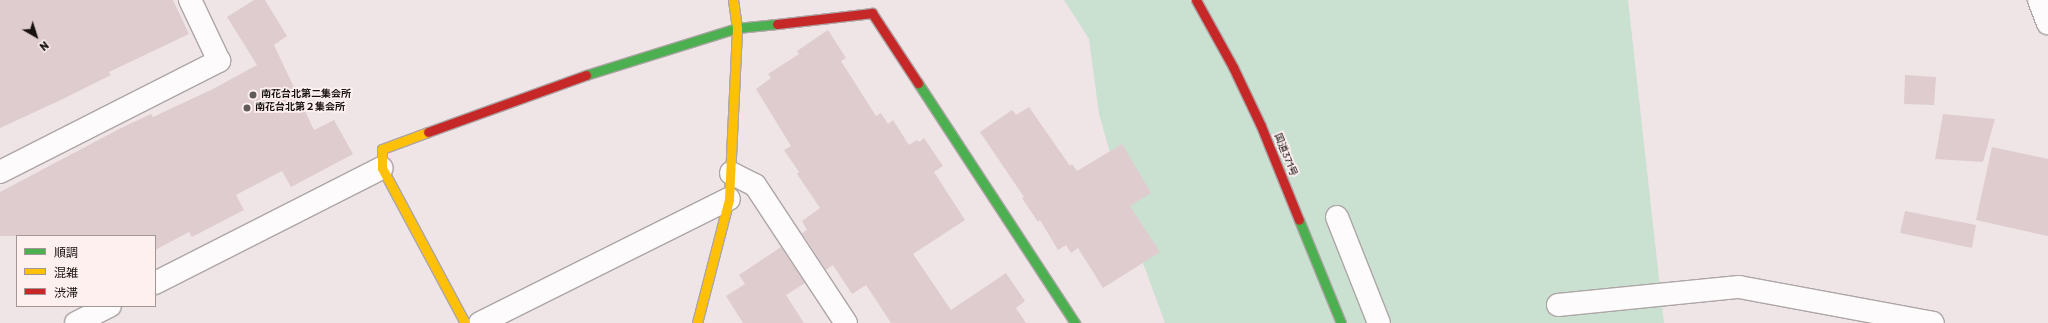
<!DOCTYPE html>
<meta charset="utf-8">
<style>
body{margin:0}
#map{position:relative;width:2048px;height:323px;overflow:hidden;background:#f0e5e6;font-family:Rubik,"Noto Sans JP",sans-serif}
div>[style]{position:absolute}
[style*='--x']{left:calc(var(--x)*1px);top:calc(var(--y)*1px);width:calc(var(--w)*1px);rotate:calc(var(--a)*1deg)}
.green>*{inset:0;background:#cae0d1}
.building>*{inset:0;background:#dfccce}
.roads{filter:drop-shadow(1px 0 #ada5a6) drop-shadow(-1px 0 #ada5a6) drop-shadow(0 1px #ada5a6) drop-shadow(0 -1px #ada5a6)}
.street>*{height:22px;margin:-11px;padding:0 11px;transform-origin:11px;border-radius:11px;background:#fdfbfb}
.fast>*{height:9px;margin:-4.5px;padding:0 4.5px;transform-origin:4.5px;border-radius:4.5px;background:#4caf50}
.slow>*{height:9px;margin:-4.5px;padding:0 4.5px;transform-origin:4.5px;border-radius:4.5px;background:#ffc107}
.jam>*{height:9px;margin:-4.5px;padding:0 4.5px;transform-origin:4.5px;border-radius:4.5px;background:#c62828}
.dots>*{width:11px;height:11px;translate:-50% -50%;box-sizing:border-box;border:2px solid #fff0f0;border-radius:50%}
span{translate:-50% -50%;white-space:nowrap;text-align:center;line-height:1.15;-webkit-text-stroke:3.5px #fff0f0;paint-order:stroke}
.poi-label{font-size:10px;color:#161010;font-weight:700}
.left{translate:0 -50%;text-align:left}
.street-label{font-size:10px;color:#161010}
.legend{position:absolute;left:16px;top:235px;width:140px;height:72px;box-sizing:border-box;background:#fff0f0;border:1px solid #a29696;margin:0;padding:5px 7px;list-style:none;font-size:12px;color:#161010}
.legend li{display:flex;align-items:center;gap:8px;height:20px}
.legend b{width:20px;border:1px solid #a29696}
.north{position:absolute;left:16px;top:16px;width:40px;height:40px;-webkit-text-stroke:3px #fff0f0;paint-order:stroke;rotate:141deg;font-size:11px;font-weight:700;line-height:16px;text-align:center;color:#161010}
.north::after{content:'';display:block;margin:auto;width:14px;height:18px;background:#161010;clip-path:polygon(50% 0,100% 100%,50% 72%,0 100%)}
</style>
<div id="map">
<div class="green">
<div style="clip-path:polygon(1064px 0,1628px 0,1664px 323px,1165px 323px,1136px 244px,1099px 114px,1089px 39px)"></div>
</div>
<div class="building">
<div style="clip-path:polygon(0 0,173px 0,189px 34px,109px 72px,111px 75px,63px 99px,0 128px)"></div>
<div style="clip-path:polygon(254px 0,265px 0,287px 36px,274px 45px,314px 130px,334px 120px,353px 154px,291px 187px,282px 171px,236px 195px,244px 210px,192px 237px,189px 232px,155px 250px,155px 236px,0 236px,0 192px,121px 128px,151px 114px,153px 117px,213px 89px,257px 65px,227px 17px)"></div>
<div style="clip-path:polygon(828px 30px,846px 58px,841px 61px,876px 116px,881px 113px,888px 124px,893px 120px,909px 145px,917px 140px,919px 142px,924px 138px,943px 166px,934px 172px,965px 220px,913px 254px,951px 310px,1006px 273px,1025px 301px,1016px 308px,1026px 323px,891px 323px,866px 285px,852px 294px,833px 265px,826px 270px,802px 233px,807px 230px,802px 221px,820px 208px,797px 174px,799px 172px,784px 150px,791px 146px,756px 89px,771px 78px,768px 74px,799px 54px,797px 51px)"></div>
<div style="clip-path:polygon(1905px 75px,1936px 77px,1934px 105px,1904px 104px)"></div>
<div style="clip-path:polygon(1029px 107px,1070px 166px,1072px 164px,1077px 171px,1122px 144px,1151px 193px,1130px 206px,1160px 252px,1103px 288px,1078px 248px,1071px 253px,1066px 245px,1058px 250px,1040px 220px,1038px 222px,1022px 198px,1024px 197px,980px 132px,1012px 110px,1016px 115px)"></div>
<div style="clip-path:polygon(1943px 114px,1995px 119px,1983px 162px,1935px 159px)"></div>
<div style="clip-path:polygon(1992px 147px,2048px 159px,2048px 236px,1976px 220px)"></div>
<div style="clip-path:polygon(1905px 211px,1976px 225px,1972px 248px,1900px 233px)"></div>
<div style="clip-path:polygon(781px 247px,805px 283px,786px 295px,804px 323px,743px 323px,726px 296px,745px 284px,739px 275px)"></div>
</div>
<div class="roads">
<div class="street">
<div style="--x:2039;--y:0;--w:25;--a:69"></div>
<div style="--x:0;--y:172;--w:246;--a:-26.9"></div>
<div style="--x:219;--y:61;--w:68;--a:-115.4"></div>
<div style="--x:731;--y:173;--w:27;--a:27"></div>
<div style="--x:755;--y:185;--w:165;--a:56.6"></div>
<div style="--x:1337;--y:217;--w:114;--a:68.4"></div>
<div style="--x:155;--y:283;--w:254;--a:-26.9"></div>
<div style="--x:1558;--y:305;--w:182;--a:-5.7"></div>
<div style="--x:1739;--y:287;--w:197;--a:10.5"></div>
<div style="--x:76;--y:323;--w:38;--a:-27"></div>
<div style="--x:480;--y:323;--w:278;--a:-26.5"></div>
</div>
<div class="fast">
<div style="--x:586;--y:75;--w:158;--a:-17.3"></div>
<div style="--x:737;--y:28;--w:40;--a:-5.7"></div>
<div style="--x:918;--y:83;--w:287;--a:56.8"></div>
<div style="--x:1299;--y:220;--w:111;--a:67.8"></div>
</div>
<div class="slow">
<div style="--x:428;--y:132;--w:49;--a:159.7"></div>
<div style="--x:382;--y:149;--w:19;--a:90"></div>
<div style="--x:382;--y:168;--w:176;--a:61.8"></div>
<div style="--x:697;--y:323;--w:128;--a:-75.5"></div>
<div style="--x:729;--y:199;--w:171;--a:-87.3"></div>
<div style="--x:737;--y:28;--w:28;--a:-98"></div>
</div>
<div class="jam">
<div style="--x:1196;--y:0;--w:77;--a:61.1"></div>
<div style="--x:1233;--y:67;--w:65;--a:64.6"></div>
<div style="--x:1261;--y:126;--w:101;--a:68"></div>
<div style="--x:777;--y:24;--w:96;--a:-6.6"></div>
<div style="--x:872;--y:13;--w:84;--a:56.7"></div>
<div style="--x:428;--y:132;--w:168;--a:-19.8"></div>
</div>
</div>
<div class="dots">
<div style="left:253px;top:95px;background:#625b5b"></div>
<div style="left:247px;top:108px;background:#625b5b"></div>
</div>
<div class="poi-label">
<span class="left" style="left:261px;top:95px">南花台北第二集会所</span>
<span class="left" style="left:255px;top:108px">南花台北第２集会所</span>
</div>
<div class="street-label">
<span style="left:1285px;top:155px;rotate:68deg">国道371号</span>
</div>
<ul class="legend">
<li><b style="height:5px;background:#4caf50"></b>順調</li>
<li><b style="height:5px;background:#ffc107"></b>混雑</li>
<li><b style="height:5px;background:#c62828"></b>渋滞</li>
</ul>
<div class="north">N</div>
</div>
